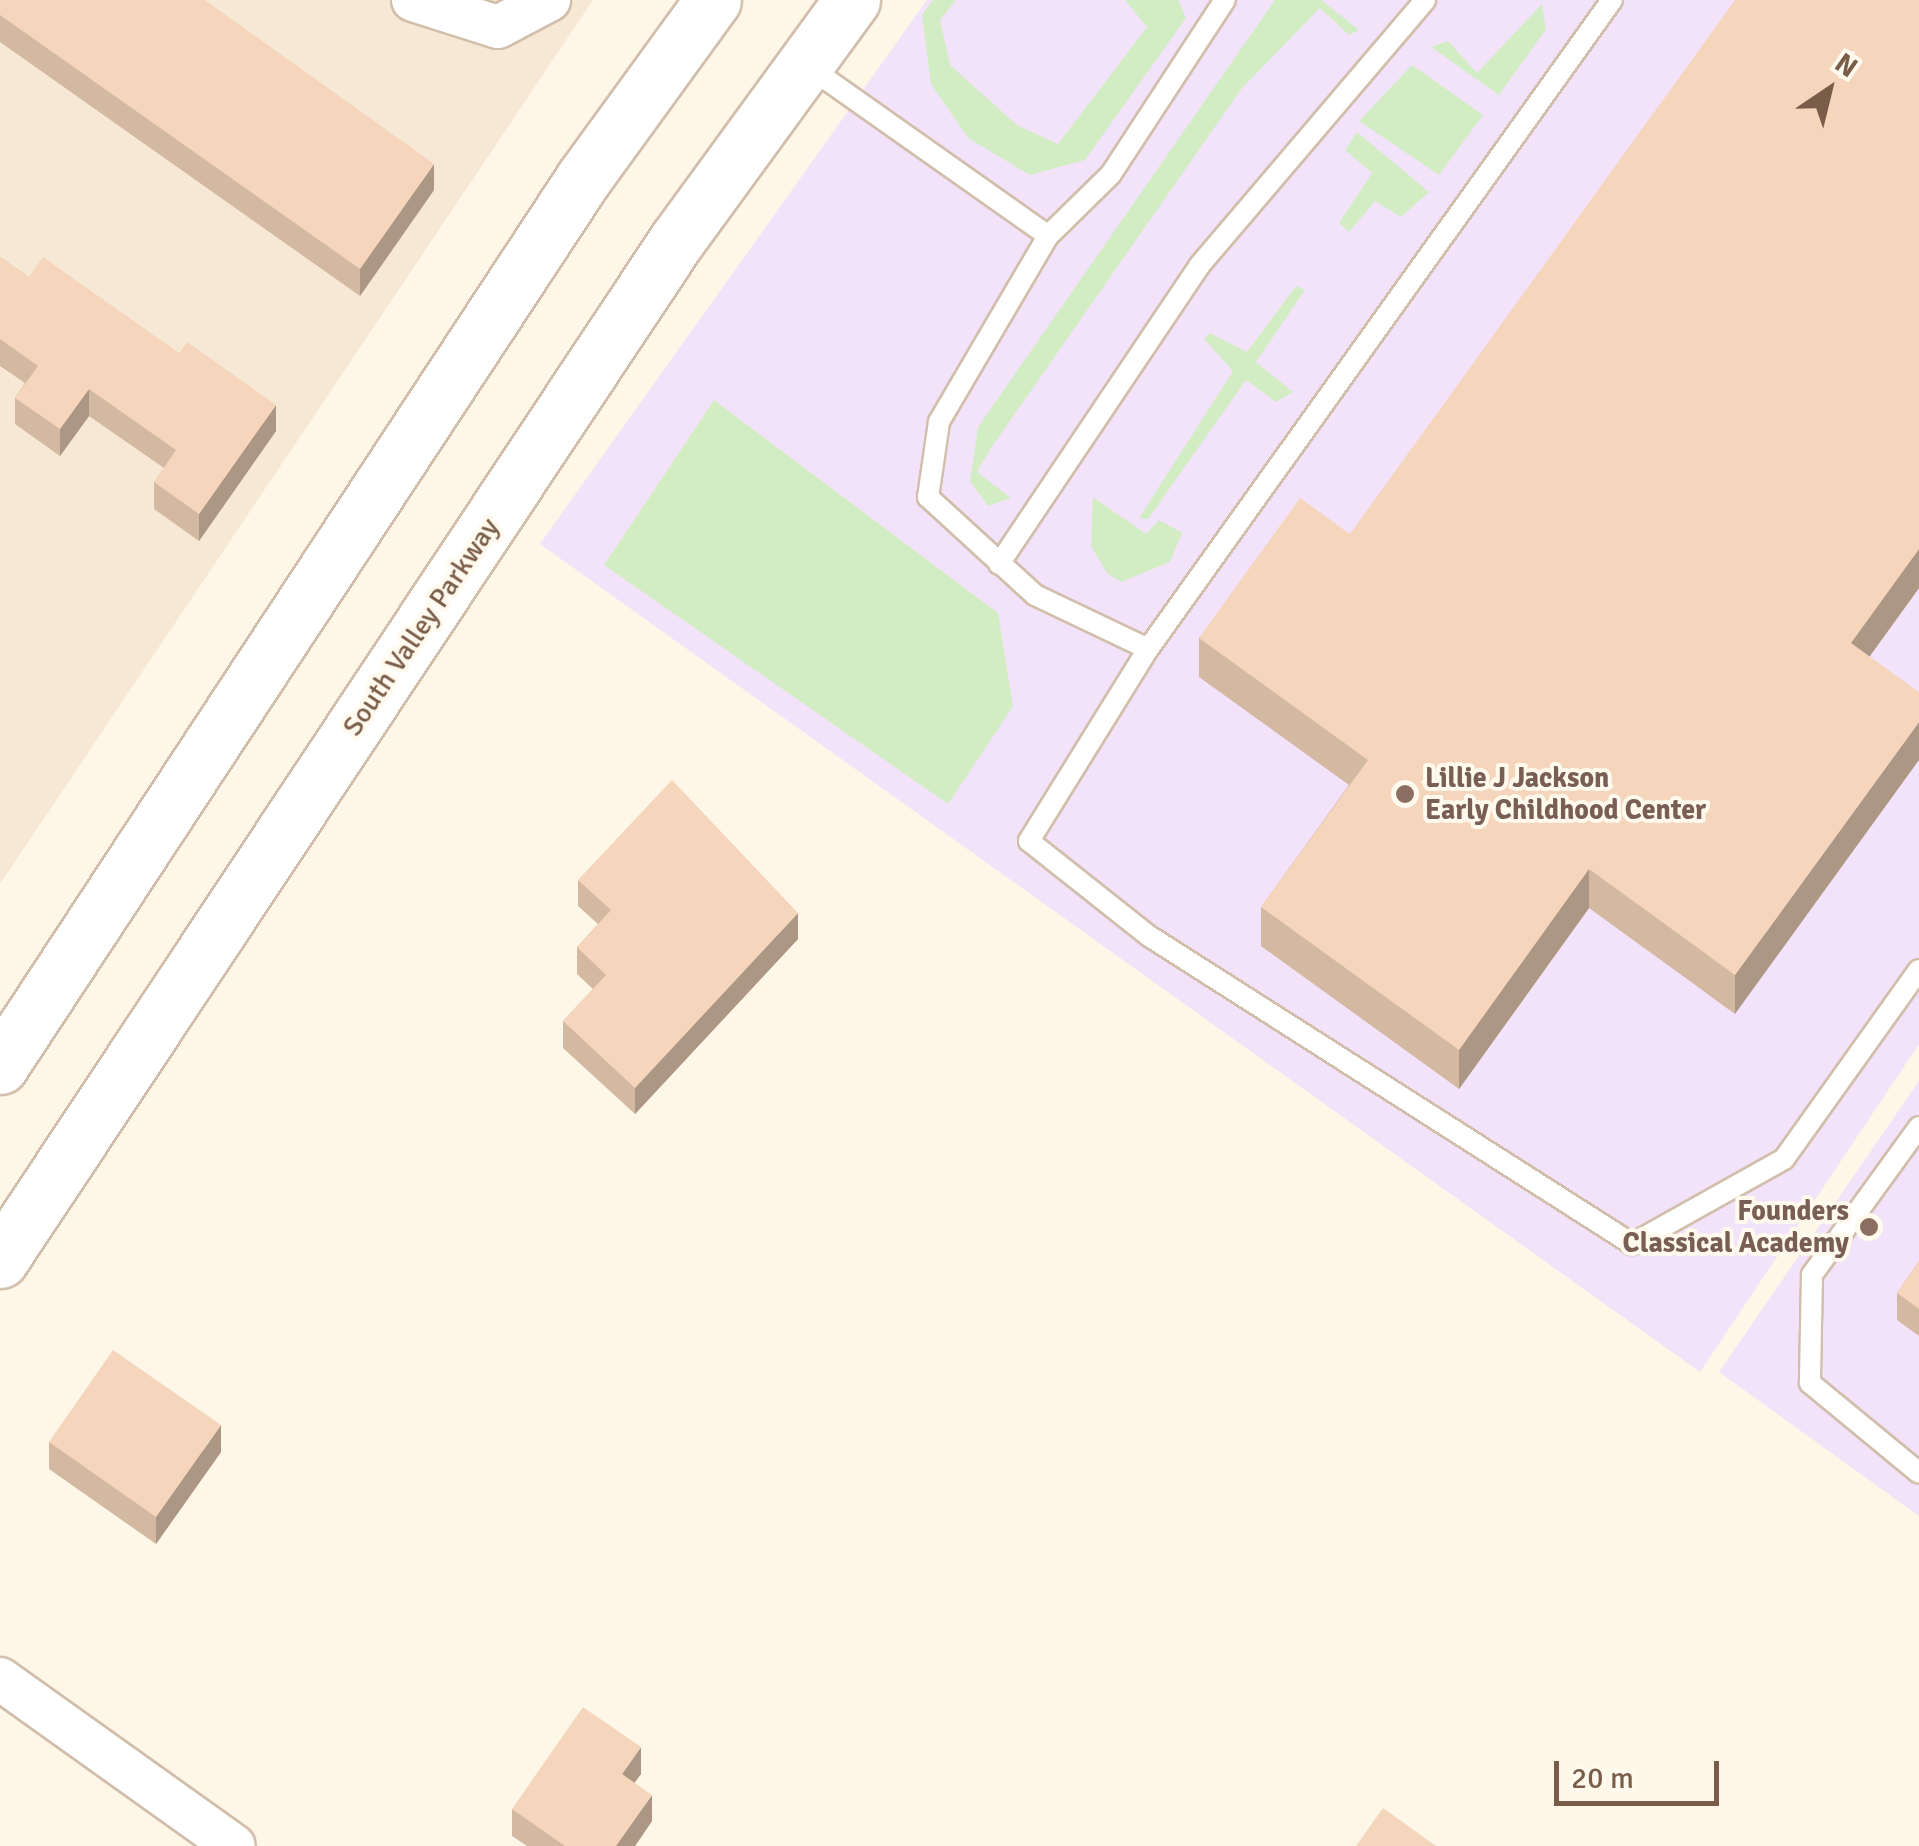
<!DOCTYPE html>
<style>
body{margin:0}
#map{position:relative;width:1919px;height:1846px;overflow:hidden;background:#fef6e6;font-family:Signika,sans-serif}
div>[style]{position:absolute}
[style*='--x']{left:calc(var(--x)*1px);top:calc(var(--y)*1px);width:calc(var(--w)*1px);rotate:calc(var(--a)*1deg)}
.residential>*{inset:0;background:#f6e8d4}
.education>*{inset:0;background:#f3e3fa}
.green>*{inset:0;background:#d2edc3}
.roads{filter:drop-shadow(2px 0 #d1beab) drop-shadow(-2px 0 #d1beab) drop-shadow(0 2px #d1beab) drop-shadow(0 -2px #d1beab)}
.service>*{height:20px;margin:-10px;padding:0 10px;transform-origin:10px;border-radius:10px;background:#fff}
.minor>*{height:42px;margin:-21px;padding:0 21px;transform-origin:21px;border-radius:21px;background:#fff}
.secondary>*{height:55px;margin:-27.5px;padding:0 27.5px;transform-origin:27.5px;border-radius:27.5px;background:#fff}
.wall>*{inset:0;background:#d3b8a2}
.shaded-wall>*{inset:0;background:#ac9684}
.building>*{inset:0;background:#f5d6bc}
.dots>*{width:28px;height:28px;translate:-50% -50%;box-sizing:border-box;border:5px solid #fff9ee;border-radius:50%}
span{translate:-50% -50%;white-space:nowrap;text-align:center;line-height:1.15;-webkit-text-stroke:8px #fff9ee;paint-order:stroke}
.street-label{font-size:28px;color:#7a5d49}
.education-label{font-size:28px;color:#785e54;font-weight:700}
.left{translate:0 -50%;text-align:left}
.right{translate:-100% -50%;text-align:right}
.north{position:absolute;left:1779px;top:40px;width:100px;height:100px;-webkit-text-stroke:8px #fff9ee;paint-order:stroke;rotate:35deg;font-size:28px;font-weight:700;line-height:40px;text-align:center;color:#7a5d49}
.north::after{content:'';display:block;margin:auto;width:35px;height:45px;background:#7a5d49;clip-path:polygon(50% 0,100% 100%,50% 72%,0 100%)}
.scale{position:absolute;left:1554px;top:1761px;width:165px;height:45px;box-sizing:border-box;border:5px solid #7a5d49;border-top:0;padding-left:12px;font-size:30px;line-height:35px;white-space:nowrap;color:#7a5d49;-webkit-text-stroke:8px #fff9ee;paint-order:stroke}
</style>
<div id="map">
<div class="residential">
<div style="clip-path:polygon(0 0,593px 0,0 884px)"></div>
</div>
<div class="education">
<div style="clip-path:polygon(927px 0,1919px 0,1919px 1044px,1700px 1372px,540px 544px)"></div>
<div style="clip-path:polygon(1919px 1081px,1919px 1516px,1719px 1372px)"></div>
</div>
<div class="green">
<div style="clip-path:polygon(933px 0,956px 0,940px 20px,950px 65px,1017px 125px,1058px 144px,1147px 27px,1125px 0,1178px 0,1186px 18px,1085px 160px,1030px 175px,968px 138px,931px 84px,922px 15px)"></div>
<div style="clip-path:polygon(1275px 0,1321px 0,1359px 30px,1349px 35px,1320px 8px,1242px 88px,991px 448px,977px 472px,1011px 498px,988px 506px,970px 481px,978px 427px)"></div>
<div style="clip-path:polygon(1542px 4px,1546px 29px,1499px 95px,1431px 47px,1448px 41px,1477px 73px)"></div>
<div style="clip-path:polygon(1412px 65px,1483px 115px,1439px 175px,1359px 121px)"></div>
<div style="clip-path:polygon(1357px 132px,1429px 192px,1401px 217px,1375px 201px,1349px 232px,1339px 223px,1372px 173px,1345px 150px)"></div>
<div style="clip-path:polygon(1296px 286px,1305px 290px,1256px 362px,1293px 392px,1276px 402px,1246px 380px,1148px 519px,1139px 518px,1233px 371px,1204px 339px,1210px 333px,1247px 352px)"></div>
<div style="clip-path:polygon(714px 400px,998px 613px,1013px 706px,948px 804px,604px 565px)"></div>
<div style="clip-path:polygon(1093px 497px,1146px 534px,1159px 520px,1182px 533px,1170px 562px,1121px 582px,1107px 573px,1091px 546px)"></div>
</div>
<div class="roads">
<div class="service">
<div style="--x:1612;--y:0;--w:798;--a:125.56"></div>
<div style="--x:1148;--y:649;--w:226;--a:121.8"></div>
<div style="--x:1029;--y:841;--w:153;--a:38.4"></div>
<div style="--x:1149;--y:936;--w:573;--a:32.52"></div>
<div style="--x:1632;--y:1244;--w:174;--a:-29.2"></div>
<div style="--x:1784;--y:1159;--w:232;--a:-54.5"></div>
<div style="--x:806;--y:65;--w:296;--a:35.2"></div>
<div style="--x:1048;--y:236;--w:88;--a:-44.5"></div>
<div style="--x:1111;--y:174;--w:208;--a:-56.8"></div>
<div style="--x:1048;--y:236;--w:216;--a:120.4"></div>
<div style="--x:939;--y:422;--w:76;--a:98.3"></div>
<div style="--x:928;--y:497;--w:145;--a:42.5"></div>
<div style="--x:1035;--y:595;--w:125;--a:25.5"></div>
<div style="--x:999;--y:564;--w:359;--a:-56.1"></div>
<div style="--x:1199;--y:266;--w:349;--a:-49.6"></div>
<div style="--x:1919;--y:1127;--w:183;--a:125.9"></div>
<div style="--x:1812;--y:1275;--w:108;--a:91.1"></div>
<div style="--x:1810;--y:1383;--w:141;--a:39.5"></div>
</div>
<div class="minor">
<div style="--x:413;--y:0;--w:89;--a:17.6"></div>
<div style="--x:498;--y:27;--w:58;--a:-27.9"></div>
<div style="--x:0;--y:1679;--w:287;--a:35.5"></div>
</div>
<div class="secondary">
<div style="--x:0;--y:1066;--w:1061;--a:-56.68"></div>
<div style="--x:583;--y:179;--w:221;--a:-54"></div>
<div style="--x:0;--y:1260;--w:1224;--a:-56.43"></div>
<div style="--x:677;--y:240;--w:297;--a:-53.9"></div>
</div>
</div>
<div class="wall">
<div style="clip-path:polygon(0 0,434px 190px,360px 296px,0 42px)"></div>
<div style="clip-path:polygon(1919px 0,1919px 588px,1870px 656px,1735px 1014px,1589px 908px,1459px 1089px,1261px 946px,1261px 907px,1349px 785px,1199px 677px,1199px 638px,1350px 534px)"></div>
<div style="clip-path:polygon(0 257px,29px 277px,276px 431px,199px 541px,154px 509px,154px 482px,164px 468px,89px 416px,60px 456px,15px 424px,15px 398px,25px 383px,0 366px)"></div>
<div style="clip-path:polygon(578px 880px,798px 939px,635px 1114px,563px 1048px,563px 1021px,593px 989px,577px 974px,577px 947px,598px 924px,578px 906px)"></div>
<div style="clip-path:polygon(1919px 1261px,1919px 1336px,1897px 1320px,1897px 1293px)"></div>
<div style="clip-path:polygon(49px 1442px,221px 1452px,156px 1544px,49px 1469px)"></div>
<div style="clip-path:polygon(641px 1774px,634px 1782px,652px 1821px,635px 1846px,527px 1846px,512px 1836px,512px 1809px)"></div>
</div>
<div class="shaded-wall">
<div style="clip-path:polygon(434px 164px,434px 190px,360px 296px,360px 269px)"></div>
<div style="clip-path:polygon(89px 389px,89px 416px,60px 456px,60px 429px)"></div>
<div style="clip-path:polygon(276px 405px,276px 431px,199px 541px,199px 514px)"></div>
<div style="clip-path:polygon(1919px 549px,1919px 588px,1851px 682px,1851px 643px)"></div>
<div style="clip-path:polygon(1919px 722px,1919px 760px,1735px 1014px,1735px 975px)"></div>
<div style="clip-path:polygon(1589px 869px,1589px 908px,1459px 1089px,1459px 1050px)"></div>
<div style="clip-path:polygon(798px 913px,798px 939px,635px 1114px,635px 1088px)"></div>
<div style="clip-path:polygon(221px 1425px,221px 1452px,156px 1544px,156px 1517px)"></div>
<div style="clip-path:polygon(641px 1747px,641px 1774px,622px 1800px,622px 1774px)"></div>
<div style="clip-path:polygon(652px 1795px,652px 1821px,635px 1846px,616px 1846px)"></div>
</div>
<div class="building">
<div style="clip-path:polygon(0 0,205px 0,434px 164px,360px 269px,0 15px)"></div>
<div style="clip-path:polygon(1735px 0,1919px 0,1919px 549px,1851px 643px,1919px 692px,1919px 722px,1735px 975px,1589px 869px,1459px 1050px,1261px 907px,1368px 760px,1199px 638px,1300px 498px,1350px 534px)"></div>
<div style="clip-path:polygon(0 257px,29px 277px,43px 257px,179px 353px,187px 342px,276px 405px,199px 514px,154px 482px,176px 450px,89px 389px,60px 429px,15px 398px,38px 366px,0 339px)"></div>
<div style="clip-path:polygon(672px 780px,798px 913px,635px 1088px,563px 1021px,606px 975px,577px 947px,611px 910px,578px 880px)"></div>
<div style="clip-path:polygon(1919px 1261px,1919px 1309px,1897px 1293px)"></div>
<div style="clip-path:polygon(113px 1350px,221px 1425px,156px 1517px,49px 1442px)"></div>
<div style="clip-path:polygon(583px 1707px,641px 1747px,622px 1774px,652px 1795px,616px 1846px,565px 1846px,512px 1809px)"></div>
<div style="clip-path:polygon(1383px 1808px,1436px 1846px,1356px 1846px)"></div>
</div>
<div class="dots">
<div style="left:1405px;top:794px;background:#8d6e63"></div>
<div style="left:1869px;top:1227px;background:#8d6e63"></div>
</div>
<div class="street-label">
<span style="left:421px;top:627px;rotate:-56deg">South Valley Parkway</span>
</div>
<div class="education-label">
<span class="left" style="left:1425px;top:794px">Lillie J Jackson<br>Early Childhood Center</span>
<span class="right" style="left:1849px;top:1227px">Founders<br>Classical Academy</span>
</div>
<div class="north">N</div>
<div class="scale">20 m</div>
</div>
